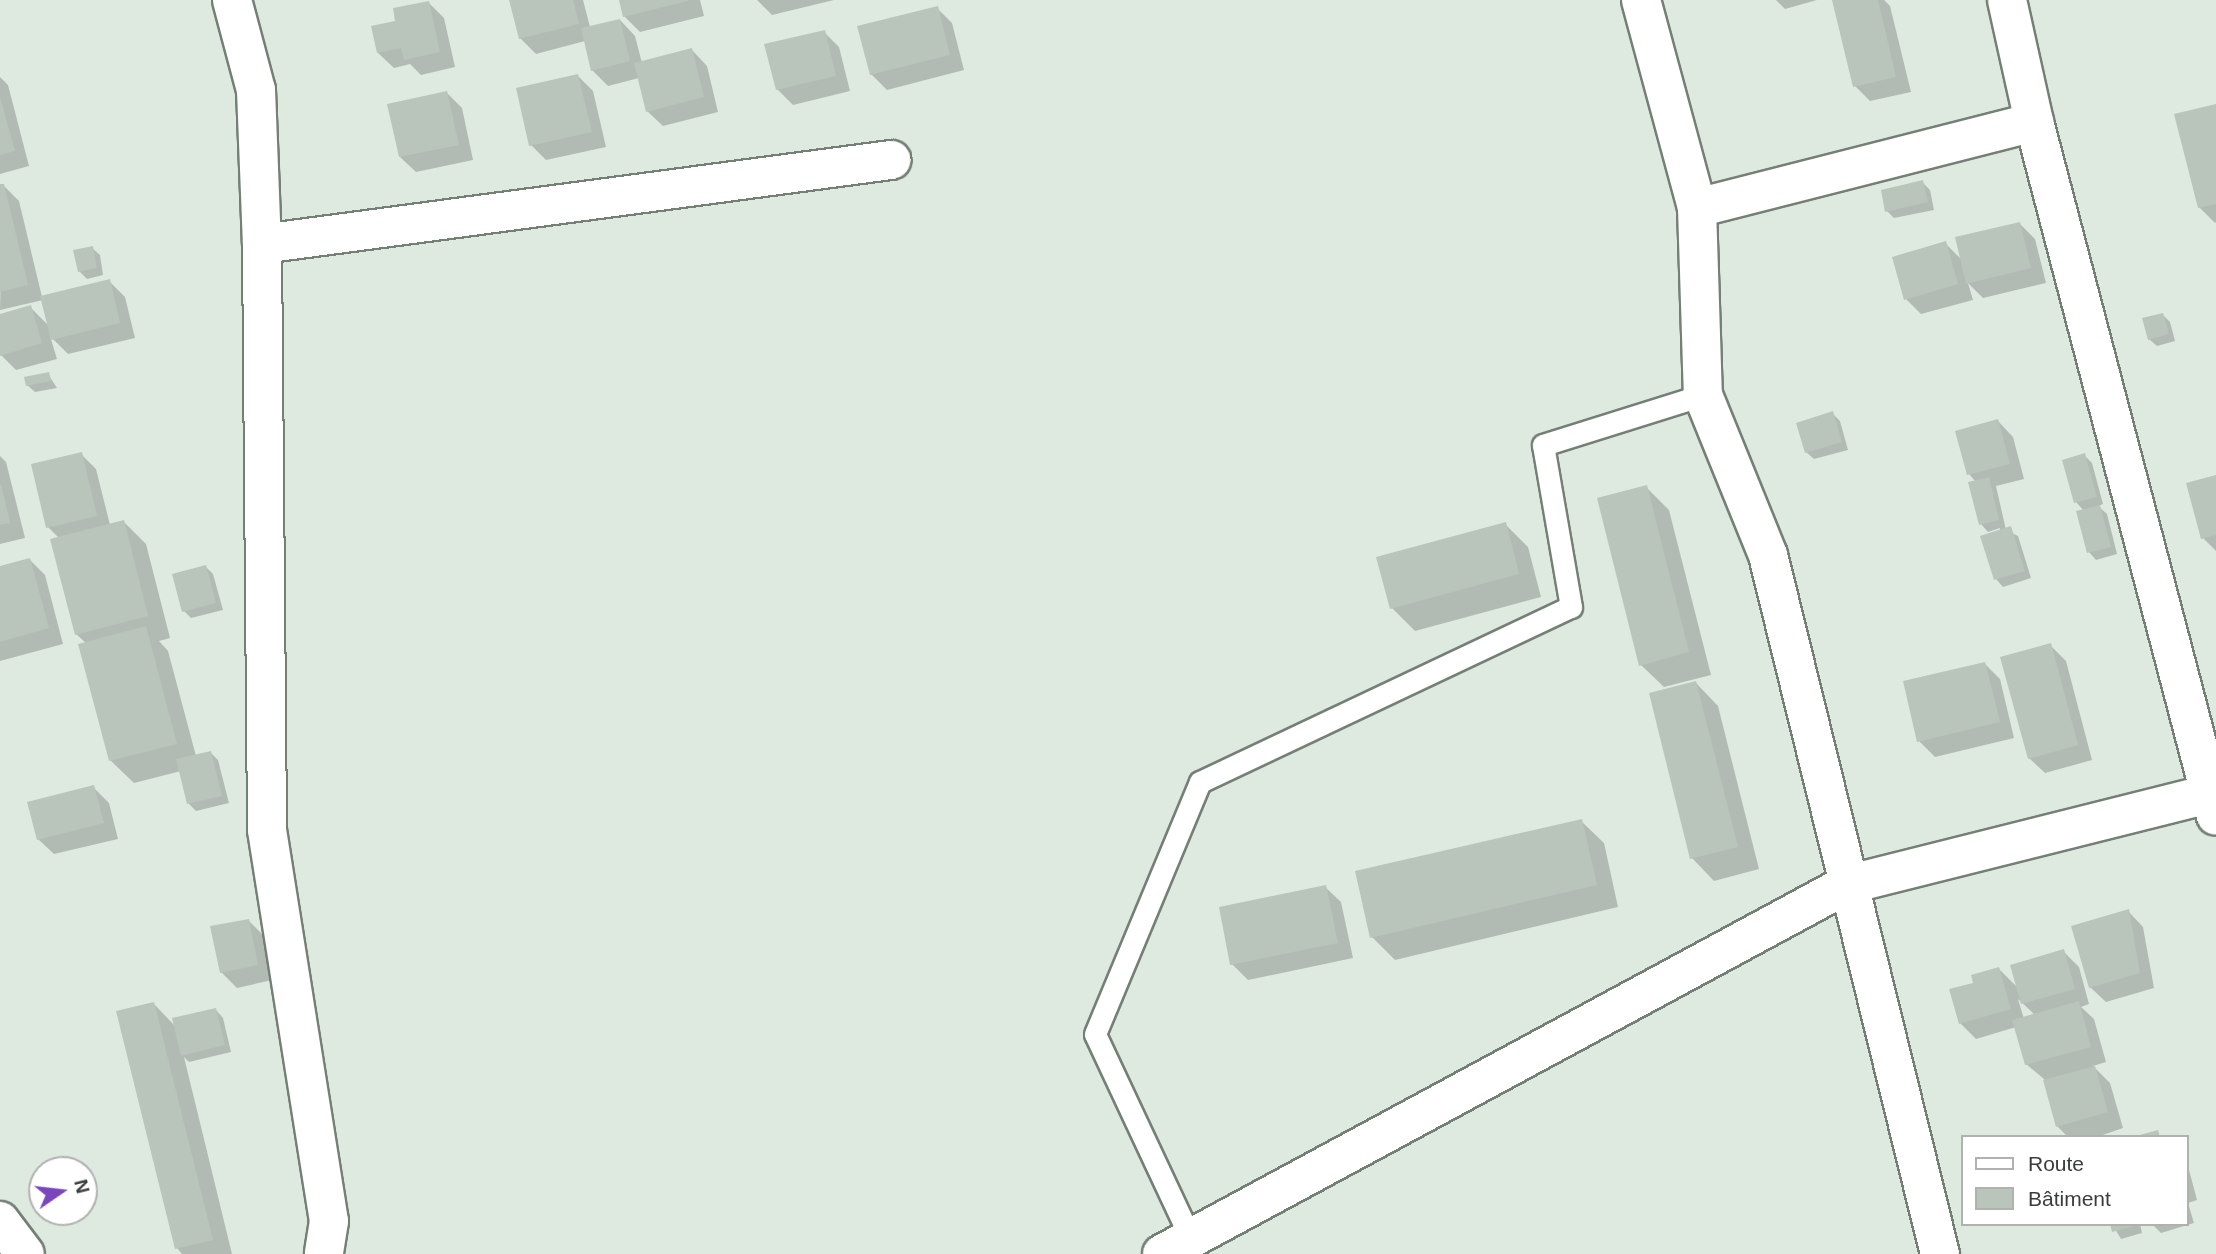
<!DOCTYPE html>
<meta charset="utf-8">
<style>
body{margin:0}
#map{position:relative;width:2216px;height:1254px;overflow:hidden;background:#deeae0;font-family:Helvetica,sans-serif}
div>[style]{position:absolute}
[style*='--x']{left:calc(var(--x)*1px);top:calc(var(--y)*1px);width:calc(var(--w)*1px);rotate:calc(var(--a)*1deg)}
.shadow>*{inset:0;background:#0003}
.building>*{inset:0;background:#b9c4bb}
.roads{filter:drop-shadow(2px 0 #747f76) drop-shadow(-2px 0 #747f76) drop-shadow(0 2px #747f76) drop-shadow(0 -2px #747f76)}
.service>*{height:21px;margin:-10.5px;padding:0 10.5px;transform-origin:10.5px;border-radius:10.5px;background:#fff}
.minor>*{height:38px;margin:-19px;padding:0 19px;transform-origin:19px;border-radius:19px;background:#fff}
.secondary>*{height:38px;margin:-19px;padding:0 19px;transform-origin:19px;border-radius:19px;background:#fff}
span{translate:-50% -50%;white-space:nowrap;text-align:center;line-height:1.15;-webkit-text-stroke:5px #fff;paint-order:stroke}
.legend{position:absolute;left:1961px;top:1135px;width:228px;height:91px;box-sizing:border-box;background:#fff;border:2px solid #b0b2b0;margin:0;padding:9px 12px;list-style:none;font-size:21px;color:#393e3a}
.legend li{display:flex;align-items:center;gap:14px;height:35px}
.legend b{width:35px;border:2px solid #b0b2b0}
.north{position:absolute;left:28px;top:1156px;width:70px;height:70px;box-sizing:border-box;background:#fff;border:2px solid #b0b2b0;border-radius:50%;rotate:76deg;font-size:19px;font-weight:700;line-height:28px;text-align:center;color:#393e3a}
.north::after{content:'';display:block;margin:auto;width:24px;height:32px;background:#7a46bd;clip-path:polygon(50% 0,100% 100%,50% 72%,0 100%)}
</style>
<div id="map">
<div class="shadow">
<div style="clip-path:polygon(511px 0,583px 0,590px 27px,620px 20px,635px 36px,642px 63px,692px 50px,707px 66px,718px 112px,663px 126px,647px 111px,639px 78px,608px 86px,592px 70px,585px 41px,536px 54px,520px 38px)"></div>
<div style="clip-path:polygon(621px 0,700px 0,704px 16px,640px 32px,624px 16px)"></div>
<div style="clip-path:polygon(757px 0,834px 0,772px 15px)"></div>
<div style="clip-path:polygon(1776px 0,1817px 0,1785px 9px)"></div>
<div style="clip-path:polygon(1836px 0,1884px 0,1890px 6px,1911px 92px,1870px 101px,1855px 86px)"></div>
<div style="clip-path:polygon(428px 2px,444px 18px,455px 67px,421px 75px,410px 64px,394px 68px,378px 53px,397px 22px)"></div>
<div style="clip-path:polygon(937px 8px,952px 23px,964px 70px,887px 90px,871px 74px)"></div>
<div style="clip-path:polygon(824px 32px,839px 47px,850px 91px,793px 105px,777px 89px)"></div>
<div style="clip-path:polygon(578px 76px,593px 91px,606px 147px,546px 160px,531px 145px)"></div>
<div style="clip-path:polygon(0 77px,8px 85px,29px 166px,0 174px)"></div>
<div style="clip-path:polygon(447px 93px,462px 108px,473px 160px,416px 172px,400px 157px)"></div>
<div style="clip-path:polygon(2216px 106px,2216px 222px,2215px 223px,2199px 207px)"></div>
<div style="clip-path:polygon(1922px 182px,1930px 190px,1934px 210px,1894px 218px,1887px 211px)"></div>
<div style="clip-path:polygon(3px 185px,19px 201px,42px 297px,109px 281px,125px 297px,135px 338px,68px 354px,50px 336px,57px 359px,16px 370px,1px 355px,0 316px,30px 307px,49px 326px,43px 300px,0 310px)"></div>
<div style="clip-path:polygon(2020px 224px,2035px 239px,2046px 283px,1983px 298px,1968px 283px,1973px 300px,1921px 314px,1906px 299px,1945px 243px,1963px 261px)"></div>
<div style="clip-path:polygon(92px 248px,100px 255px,103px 275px,87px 279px,79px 271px)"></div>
<div style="clip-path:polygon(2163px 315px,2170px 322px,2175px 341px,2157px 346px,2149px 339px)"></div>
<div style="clip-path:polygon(48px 374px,57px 388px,35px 392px,27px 385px)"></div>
<div style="clip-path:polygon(1832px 413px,1840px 421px,1848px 450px,1814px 459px,1806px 452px)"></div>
<div style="clip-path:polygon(1998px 421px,2013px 437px,2024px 479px,1996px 486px,2006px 530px,2018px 536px,2031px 578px,2003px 587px,1996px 579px,2000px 528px,1988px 532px,1981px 524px,1976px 482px,1969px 474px)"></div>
<div style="clip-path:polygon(81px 454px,96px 469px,110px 525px,123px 521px,146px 544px,170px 638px,159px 641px,168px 651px,196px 756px,211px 753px,218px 760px,229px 803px,196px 811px,189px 804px,181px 771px,134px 783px,111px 761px,81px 645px,86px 643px,76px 634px,59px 538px,48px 527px)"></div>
<div style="clip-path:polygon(2084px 455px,2092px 463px,2103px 504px,2098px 506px,2107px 514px,2117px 554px,2096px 560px,2089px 552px,2084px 511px,2076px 502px)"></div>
<div style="clip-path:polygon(0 456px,6px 462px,25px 538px,0 544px)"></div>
<div style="clip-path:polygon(2216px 477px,2216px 551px,2203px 538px)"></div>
<div style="clip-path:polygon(1646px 487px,1669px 510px,1711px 675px,1664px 687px,1641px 665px)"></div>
<div style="clip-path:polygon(1505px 524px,1528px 547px,1541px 597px,1415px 631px,1392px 608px)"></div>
<div style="clip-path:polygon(29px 559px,45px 575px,63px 644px,0 661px,0 567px)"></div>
<div style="clip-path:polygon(206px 567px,213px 574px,223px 610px,191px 618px,184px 611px)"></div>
<div style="clip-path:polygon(2050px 645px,2066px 661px,2092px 760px,2045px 773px,2029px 758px)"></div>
<div style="clip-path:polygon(1985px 664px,2000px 679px,2014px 738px,1935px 757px,1919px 741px)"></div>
<div style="clip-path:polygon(1696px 683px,1718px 706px,1759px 869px,1714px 881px,1692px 858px)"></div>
<div style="clip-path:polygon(93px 787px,109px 803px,118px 839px,54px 854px,38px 839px)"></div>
<div style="clip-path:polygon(1581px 821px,1604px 843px,1618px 907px,1395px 960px,1372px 937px)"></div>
<div style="clip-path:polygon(1325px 887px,1341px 902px,1353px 958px,1248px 980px,1232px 964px)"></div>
<div style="clip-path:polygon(2128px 911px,2143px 927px,2154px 988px,2106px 1002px,2090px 987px)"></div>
<div style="clip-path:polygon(248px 920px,264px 936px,272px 980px,237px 988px,221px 972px)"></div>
<div style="clip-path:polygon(evenodd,2063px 951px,2079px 967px,2089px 1004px,2081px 1007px,2094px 1019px,2106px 1062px,2093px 1066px,2110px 1083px,2123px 1128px,2097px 1137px,2068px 1137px,2057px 1126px,2044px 1079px,2026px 1064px,2016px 1027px,1976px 1039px,1960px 1023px,1976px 984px,1999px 969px,2018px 988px,2063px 951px,2018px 999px,2035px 1015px,2024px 1019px,2018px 999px)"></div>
<div style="clip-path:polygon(154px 1004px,175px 1026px,216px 1010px,223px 1018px,231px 1052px,189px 1062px,184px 1057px,232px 1254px,182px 1254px,177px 1248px)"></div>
<div style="clip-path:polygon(2187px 1162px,2197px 1200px,2188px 1203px,2194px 1223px,2161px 1233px,2152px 1224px,2186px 1224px)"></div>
<div style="clip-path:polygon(2112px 1224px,2140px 1224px,2142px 1233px,2121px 1239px)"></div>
</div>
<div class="building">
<div style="clip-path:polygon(509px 0,573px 0,579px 24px,519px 39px)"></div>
<div style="clip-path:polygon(619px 0,688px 0,688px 1px,623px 17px)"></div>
<div style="clip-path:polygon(1832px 0,1878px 0,1896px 77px,1853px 87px)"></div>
<div style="clip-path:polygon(429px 1px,440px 52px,404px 60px,401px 48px,377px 53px,371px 26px,395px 21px,393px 8px)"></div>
<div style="clip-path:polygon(938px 6px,950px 55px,870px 75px,857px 26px)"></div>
<div style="clip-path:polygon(620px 19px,630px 61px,591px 71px,581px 28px)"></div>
<div style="clip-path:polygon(825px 30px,836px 76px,776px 90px,764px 44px)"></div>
<div style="clip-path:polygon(692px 48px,704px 97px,646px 112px,634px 63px)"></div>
<div style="clip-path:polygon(578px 74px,592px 132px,529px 146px,516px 88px)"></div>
<div style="clip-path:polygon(447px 91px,459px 145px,399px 157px,387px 104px)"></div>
<div style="clip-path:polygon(0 97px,15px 151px,0 155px)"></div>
<div style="clip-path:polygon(2216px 104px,2216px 204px,2198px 208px,2174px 114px)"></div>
<div style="clip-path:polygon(1923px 180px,1928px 202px,1885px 212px,1881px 190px)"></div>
<div style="clip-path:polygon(0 184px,4px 184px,28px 285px,0 292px)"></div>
<div style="clip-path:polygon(2020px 222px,2031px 268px,1966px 284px,1955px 237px)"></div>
<div style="clip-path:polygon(1946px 241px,1958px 284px,1904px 300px,1892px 257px)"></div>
<div style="clip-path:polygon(93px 246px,97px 268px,78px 272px,73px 250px)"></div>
<div style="clip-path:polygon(110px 279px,120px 323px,51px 340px,40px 296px)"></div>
<div style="clip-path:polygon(31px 305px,42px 343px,0 356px,0 314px)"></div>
<div style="clip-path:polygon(2163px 313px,2169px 334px,2148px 340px,2142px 318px)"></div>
<div style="clip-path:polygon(49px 372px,51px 381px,26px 386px,24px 377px)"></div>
<div style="clip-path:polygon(1833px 411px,1842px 442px,1805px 453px,1796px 423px)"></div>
<div style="clip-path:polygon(1998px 419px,2010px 464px,1967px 475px,1955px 431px)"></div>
<div style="clip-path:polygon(82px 452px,97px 516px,46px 528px,31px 464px)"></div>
<div style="clip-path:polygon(2085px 453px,2097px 497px,2074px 503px,2062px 460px)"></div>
<div style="clip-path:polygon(2216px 475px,2216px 535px,2201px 539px,2186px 483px)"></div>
<div style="clip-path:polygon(1989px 477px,1999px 520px,1979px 525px,1968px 482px)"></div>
<div style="clip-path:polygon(1px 484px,10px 523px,0 525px,0 485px)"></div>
<div style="clip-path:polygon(1647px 485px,1689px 652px,1639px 666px,1597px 498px)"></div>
<div style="clip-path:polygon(2100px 505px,2111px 547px,2087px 553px,2076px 511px)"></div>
<div style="clip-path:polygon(124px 520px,148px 616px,75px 635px,50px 539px)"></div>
<div style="clip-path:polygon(1506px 522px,1519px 574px,1390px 609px,1376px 557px)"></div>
<div style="clip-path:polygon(2011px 526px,2025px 571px,1994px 580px,1980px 536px)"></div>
<div style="clip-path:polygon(30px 558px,49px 628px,0 642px,0 566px)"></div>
<div style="clip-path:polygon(206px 565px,216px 603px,182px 612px,172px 574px)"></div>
<div style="clip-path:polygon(146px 626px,177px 744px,109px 761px,78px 644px)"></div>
<div style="clip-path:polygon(2051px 643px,2078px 745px,2028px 759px,2000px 657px)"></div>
<div style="clip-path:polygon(1985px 662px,2000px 722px,1917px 742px,1903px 681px)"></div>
<div style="clip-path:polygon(1696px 681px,1738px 847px,1690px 859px,1649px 693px)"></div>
<div style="clip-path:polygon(211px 751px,222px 796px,187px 804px,176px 759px)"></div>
<div style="clip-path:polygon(94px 785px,104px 823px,37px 840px,27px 802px)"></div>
<div style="clip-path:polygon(1582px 819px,1597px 885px,1370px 938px,1355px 871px)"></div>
<div style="clip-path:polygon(1326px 885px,1338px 943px,1230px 965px,1219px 907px)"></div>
<div style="clip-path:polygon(2129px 909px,2140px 973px,2089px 988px,2071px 926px)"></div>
<div style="clip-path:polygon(249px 919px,258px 965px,220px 973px,210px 926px)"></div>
<div style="clip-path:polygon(2064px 949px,2075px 989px,2021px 1004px,2010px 965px)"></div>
<div style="clip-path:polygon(1999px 967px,2011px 1009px,1959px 1024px,1949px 989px,1973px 983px,1971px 975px)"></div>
<div style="clip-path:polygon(2079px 1001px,2091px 1047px,2025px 1065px,2012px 1020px)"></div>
<div style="clip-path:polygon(154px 1002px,213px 1240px,175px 1249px,116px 1011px)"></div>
<div style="clip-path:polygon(216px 1008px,225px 1045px,181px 1056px,172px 1018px)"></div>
<div style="clip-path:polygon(2095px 1066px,2108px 1112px,2056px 1127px,2043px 1080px)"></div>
<div style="clip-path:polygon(2158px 1130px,2160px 1137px,2136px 1137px,2136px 1136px)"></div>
<div style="clip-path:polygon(2110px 1224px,2138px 1224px,2138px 1225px,2112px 1232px)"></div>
</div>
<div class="roads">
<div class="service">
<div style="--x:1191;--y:1239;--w:226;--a:-115.1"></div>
<div style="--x:1095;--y:1034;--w:273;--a:-67.4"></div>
<div style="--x:1200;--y:782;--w:410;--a:-25.3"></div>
<div style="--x:1571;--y:607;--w:164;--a:-99.8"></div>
<div style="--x:1543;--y:445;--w:168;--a:-17.4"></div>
</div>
<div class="minor">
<div style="--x:232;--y:0;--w:93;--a:75.1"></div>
<div style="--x:256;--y:90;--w:154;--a:87.8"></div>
<div style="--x:262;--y:244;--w:586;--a:89.51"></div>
<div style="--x:267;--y:830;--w:396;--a:81"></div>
<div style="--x:329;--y:1221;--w:33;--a:99"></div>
<div style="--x:1641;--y:0;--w:215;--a:74.9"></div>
<div style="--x:1697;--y:208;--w:187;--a:88.2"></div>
<div style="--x:1703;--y:395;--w:173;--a:67.9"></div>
<div style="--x:1768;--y:555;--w:720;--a:76.18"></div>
<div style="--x:2007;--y:0;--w:125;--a:77.5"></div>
<div style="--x:2034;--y:122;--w:717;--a:75.31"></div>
<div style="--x:1697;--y:208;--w:348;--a:-14.3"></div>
<div style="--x:262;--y:244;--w:635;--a:-7.61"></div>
<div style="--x:1162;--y:1254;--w:777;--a:-28.35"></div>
<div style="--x:1846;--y:885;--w:382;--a:-14.1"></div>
</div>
<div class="secondary">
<div style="--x:0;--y:1221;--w:41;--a:52.9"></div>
</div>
</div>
<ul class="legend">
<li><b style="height:9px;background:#fff"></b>Route</li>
<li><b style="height:19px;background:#b9c4bb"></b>Bâtiment</li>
</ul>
<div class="north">N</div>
</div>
